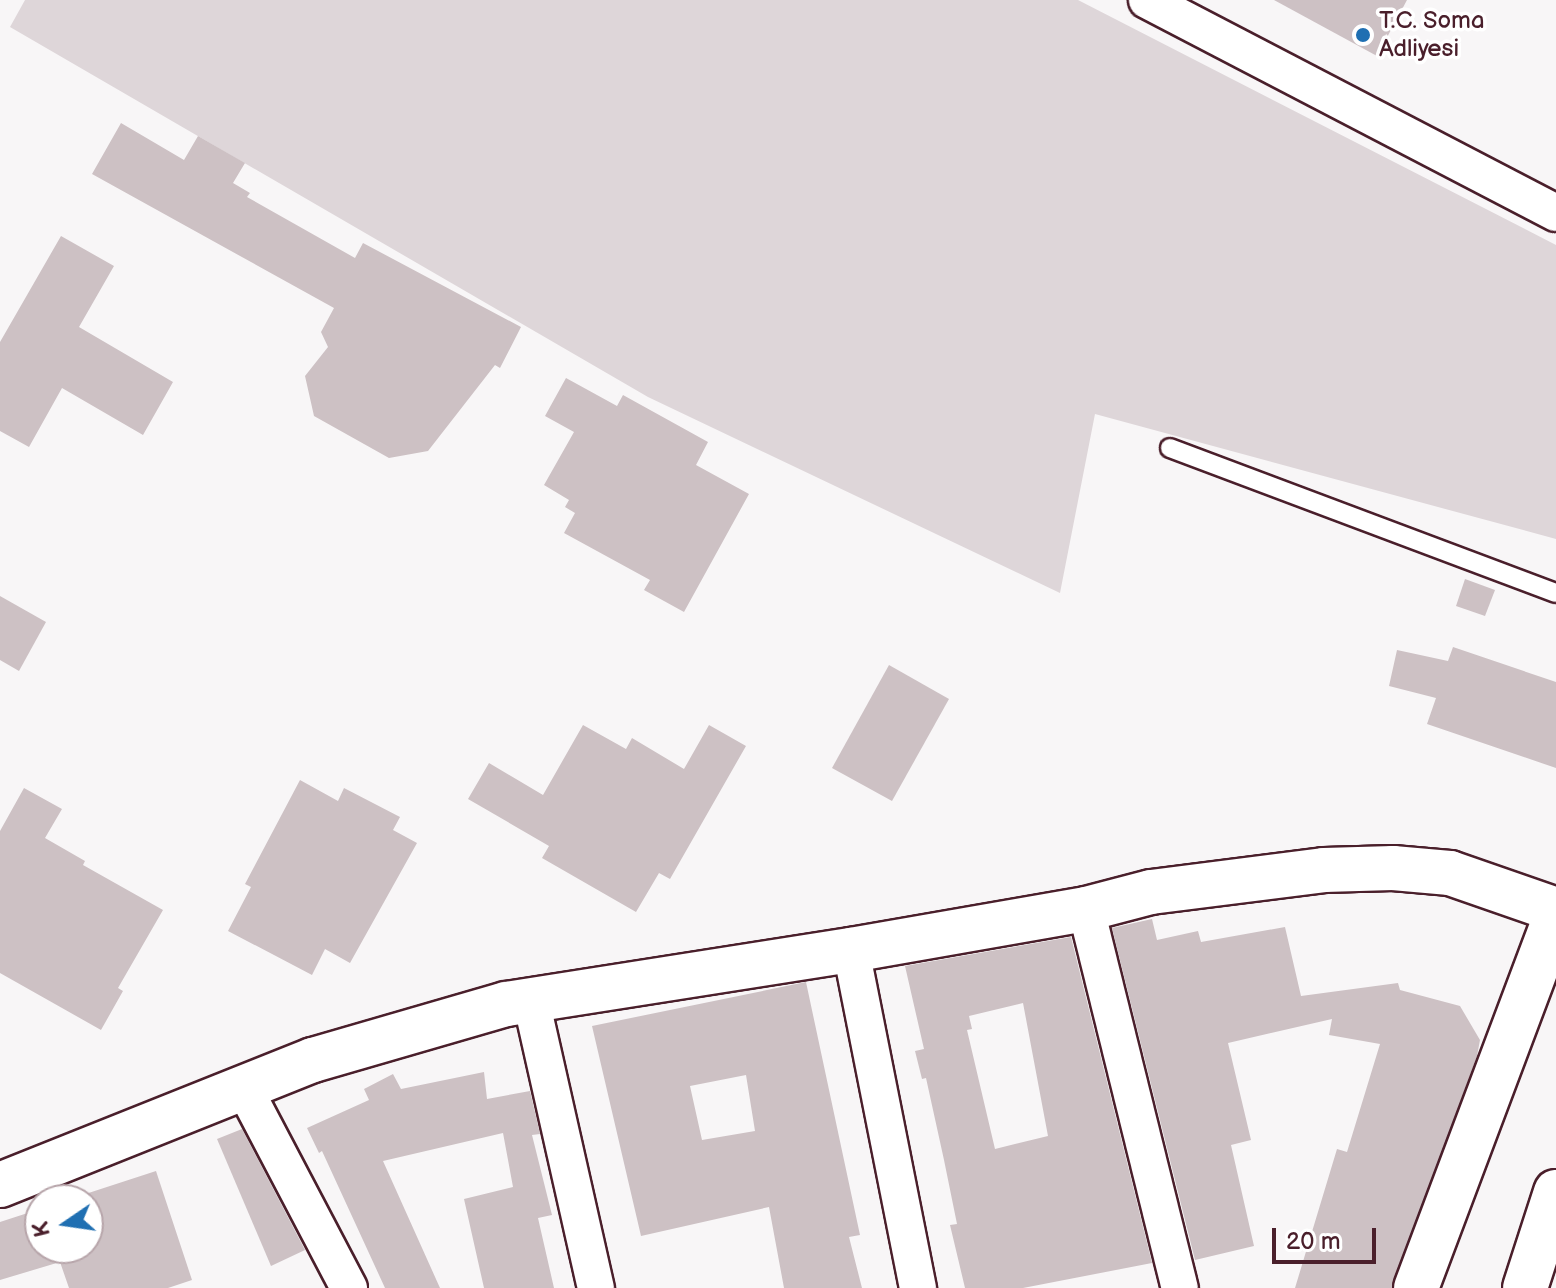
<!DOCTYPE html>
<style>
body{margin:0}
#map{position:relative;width:1556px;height:1288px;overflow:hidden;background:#f8f6f7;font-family:"Balsamiq Sans",sans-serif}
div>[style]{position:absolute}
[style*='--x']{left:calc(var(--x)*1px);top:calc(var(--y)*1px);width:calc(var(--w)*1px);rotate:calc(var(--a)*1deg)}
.green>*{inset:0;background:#ded6d9}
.building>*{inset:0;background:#cdc1c4}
.roads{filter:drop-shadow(2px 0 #4a1f2b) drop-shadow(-2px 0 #4a1f2b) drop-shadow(0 2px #4a1f2b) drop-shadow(0 -2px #4a1f2b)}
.service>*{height:18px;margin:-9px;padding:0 9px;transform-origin:9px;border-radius:9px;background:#fff}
.minor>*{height:36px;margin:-18px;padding:0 18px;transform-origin:18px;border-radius:18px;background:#fff}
.tertiary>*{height:44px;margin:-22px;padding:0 22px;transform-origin:22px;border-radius:22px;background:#fff}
.primary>*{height:44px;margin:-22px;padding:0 22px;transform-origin:22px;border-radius:22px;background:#fff}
.dots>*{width:22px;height:22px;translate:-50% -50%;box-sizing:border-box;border:4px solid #fff;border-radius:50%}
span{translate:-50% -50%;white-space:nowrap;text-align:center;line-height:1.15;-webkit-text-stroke:7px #fff;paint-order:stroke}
.poi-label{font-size:24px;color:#4a1f2b}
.left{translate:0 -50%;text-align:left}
.north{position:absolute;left:24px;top:1184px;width:80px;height:80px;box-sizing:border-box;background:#fff;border:2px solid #b7a5aa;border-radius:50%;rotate:257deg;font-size:22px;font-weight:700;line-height:32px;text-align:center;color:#4a1f2b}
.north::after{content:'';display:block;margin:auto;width:28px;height:36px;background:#1f6fb2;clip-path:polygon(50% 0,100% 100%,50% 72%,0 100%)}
.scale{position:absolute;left:1272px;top:1228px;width:104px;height:36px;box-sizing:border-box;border:4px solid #4a1f2b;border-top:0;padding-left:10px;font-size:24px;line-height:28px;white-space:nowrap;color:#4a1f2b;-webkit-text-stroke:6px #fff;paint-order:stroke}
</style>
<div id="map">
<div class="green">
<div style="clip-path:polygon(25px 0,1078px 0,1556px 245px,1556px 539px,1095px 414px,1060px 593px,648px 397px,10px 27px)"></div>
</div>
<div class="building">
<div style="clip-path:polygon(1274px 0,1407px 0,1377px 56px)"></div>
<div style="clip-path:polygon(121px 123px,184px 160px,198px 136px,245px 163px,233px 183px,250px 193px,247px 197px,355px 258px,363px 243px,521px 327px,500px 368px,495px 365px,428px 451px,389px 458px,314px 416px,305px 376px,328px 347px,321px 332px,334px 308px,92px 174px)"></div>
<div style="clip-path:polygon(61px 236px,114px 266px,79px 327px,173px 382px,143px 435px,62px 388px,29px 447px,0 431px,0 342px)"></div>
<div style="clip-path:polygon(566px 378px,617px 406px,623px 395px,708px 442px,696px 465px,749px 494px,684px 612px,644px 590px,650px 580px,564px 533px,575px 513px,565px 507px,569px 500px,544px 485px,574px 432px,545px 416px)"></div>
<div style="clip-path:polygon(1465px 579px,1495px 590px,1485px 616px,1456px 606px)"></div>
<div style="clip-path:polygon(0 596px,46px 622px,19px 671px,0 660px)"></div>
<div style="clip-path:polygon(1453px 647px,1556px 682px,1556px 768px,1427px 724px,1436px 698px,1389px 686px,1397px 650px,1448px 661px)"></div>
<div style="clip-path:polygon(889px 665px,949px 699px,892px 801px,832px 768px)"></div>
<div style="clip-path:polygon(583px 725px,626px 749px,632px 738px,684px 769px,709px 725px,746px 746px,670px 879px,659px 873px,636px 912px,542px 858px,549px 846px,468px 799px,489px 763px,543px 795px)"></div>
<div style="clip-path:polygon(300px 780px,338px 801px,344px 788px,400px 817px,393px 830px,417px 843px,350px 963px,325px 949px,312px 975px,228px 931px,251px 887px,245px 884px)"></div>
<div style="clip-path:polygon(24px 788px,62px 809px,45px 838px,85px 861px,83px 865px,163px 910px,118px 988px,123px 991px,101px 1030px,0 973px,0 831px)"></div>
<div style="clip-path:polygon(1152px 919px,1157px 940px,1198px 931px,1201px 942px,1285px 927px,1301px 996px,1398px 983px,1400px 990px,1460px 1006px,1480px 1040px,1477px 1056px,1392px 1288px,1295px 1288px,1337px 1149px,1347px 1152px,1380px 1044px,1329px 1035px,1332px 1019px,1228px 1043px,1251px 1140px,1231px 1145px,1254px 1246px,1195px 1260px,1112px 928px)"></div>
<div style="clip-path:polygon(evenodd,1071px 937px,1152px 1263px,1023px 1288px,965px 1288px,950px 1225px,957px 1224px,944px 1160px,926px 1078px,922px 1079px,915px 1051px,924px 1049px,905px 966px,1071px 937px,1023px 1003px,1048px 1136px,995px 1149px,967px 1030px,972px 1029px,969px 1016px,1023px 1003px)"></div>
<div style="clip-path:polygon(evenodd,806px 982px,860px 1235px,849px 1237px,862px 1288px,784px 1288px,769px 1207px,641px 1236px,592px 1026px,806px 982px,746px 1075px,755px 1131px,702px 1140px,690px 1086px,746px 1075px)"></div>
<div style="clip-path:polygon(484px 1072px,487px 1099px,530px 1091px,540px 1134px,532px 1135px,552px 1215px,538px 1218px,554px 1288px,484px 1288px,464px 1199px,513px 1187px,503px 1133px,383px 1161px,440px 1288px,385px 1288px,322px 1151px,319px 1153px,307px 1128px,369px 1100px,364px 1089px,393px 1074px,401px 1089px)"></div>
<div style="clip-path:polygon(242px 1129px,305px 1250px,271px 1266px,217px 1139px)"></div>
<div style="clip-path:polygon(156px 1171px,192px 1280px,168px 1288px,69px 1288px,60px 1262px,0 1280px,0 1222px,40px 1209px,40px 1248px,88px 1248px,88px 1200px,67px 1200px)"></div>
</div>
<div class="roads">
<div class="service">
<div style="--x:1170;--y:448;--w:412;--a:20.6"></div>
</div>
<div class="minor">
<div style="--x:1147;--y:0;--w:461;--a:27.5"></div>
<div style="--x:1086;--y:909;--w:390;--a:76.1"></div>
<div style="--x:851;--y:950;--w:345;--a:78.8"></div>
<div style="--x:531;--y:1000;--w:295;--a:77.3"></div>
<div style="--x:244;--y:1088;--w:226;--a:62.3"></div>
</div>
<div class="tertiary">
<div style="--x:0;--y:1185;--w:337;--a:-21.8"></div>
<div style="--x:313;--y:1060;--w:201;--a:-16.2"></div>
<div style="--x:506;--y:1004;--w:349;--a:-8.9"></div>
<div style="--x:851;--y:950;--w:239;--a:-9.9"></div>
<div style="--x:1086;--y:909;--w:67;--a:-14.7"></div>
<div style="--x:1151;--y:892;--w:174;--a:-7.2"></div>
<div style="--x:1324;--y:870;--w:69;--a:-1.7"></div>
<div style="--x:1393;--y:868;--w:57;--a:5"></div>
<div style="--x:1450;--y:873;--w:112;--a:19.2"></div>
</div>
<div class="primary">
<div style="--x:1416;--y:1288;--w:397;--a:-69.4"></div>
<div style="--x:1525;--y:1288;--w:101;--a:-72.1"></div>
</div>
</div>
<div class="dots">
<div style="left:1363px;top:35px;background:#1f6fb2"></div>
</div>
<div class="poi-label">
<span class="left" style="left:1379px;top:35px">T.C. Soma<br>Adliyesi</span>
</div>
<div class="north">K</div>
<div class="scale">20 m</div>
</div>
